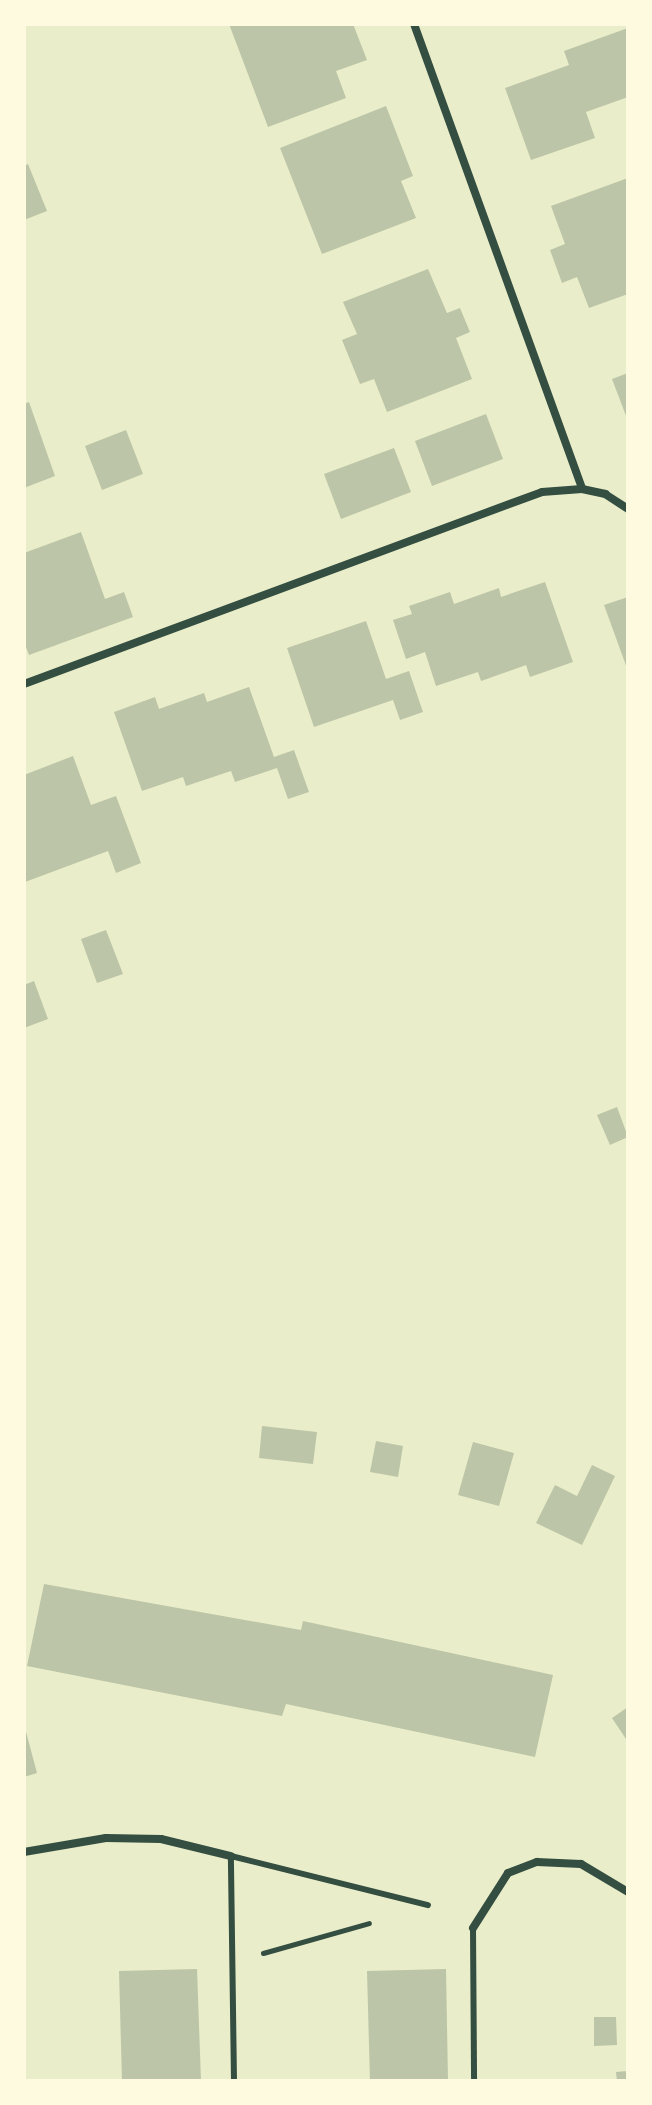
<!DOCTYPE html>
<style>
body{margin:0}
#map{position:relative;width:652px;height:2105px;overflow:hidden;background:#e9edc9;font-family:Helvetica,sans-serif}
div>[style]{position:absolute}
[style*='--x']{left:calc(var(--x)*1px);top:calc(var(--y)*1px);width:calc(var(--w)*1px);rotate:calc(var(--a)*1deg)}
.building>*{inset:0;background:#bcc5a7}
.path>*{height:5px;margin:-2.5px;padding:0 2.5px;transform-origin:2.5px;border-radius:2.5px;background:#344e41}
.service>*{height:6px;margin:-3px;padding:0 3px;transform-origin:3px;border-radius:3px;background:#344e41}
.minor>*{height:8px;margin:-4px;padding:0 4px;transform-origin:4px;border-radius:4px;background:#344e41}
span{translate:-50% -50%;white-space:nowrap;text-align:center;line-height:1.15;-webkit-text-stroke:8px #fefae0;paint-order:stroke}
.frame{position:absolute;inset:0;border:26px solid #fefae0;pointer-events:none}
</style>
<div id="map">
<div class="building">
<div style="clip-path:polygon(229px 24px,353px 24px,367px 60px,336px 71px,346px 98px,268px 127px)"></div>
<div style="clip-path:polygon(628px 28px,628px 97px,586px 112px,595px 138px,531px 160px,505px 88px,569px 65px,564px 51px)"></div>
<div style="clip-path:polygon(386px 106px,413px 176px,401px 181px,416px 218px,322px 254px,280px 148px)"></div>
<div style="clip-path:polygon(28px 164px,47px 211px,24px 220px,24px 166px)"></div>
<div style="clip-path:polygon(628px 178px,628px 294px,589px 308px,577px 277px,562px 283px,550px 250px,565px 244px,551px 206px)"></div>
<div style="clip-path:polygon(428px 269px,447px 313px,460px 308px,470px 332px,456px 338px,472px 379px,387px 412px,374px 379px,360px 384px,342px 340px,357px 334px,343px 302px)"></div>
<div style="clip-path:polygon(628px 373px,628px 421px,612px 379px)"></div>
<div style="clip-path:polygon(29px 402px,55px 476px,24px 488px,24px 404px)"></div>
<div style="clip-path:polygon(486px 414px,503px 459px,432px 486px,415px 441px)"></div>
<div style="clip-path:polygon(126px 430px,143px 474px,102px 490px,85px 446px)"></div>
<div style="clip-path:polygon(394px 448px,411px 492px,341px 519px,324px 474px)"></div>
<div style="clip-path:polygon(81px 532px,105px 599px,124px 592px,133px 617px,29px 655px,24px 642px,24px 553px)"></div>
<div style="clip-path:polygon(545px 582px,573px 662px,530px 677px,526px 665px,481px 681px,478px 672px,436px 686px,425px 652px,406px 659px,393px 620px,412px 614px,409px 606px,450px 592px,454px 604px,499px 588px,501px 597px)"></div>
<div style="clip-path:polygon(628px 597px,628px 671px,604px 605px)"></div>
<div style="clip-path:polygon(366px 621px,386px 679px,409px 671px,423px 712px,400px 720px,393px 700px,314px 727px,287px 648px)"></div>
<div style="clip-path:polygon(249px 687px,274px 757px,294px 750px,309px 792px,288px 799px,277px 768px,235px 782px,231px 771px,186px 786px,183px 777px,142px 791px,114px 712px,155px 697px,159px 709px,204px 693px,207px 702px)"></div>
<div style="clip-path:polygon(73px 756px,91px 805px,116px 796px,141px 863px,116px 873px,108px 851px,25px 882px,24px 775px)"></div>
<div style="clip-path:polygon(106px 930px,123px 974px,97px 983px,81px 939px)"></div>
<div style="clip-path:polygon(34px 981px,48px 1019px,24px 1028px,24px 985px)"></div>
<div style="clip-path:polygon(617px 1107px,628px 1137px,610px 1145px,597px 1115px)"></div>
<div style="clip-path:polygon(262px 1426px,317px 1432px,313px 1464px,259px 1458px)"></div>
<div style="clip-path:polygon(376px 1441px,403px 1446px,398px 1477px,370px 1472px)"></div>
<div style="clip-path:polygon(473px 1442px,514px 1453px,499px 1506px,458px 1495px)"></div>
<div style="clip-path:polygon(592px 1465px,615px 1476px,582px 1545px,536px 1523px,555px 1485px,577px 1496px)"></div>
<div style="clip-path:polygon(44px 1584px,301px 1630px,303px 1621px,553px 1675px,535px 1757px,286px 1704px,282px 1716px,27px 1666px)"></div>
<div style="clip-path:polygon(628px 1707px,628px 1742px,612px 1718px)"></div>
<div style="clip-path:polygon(25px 1728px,37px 1773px,24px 1777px,24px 1729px)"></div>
<div style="clip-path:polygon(197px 1969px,201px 2081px,122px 2081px,119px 1971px)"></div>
<div style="clip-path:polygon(446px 1969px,448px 2081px,370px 2081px,367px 1971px)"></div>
<div style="clip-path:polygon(594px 2017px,616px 2017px,617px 2045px,594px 2046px)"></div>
<div style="clip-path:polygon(628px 2071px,628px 2081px,617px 2081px,616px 2072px)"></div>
</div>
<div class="path">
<div style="--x:263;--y:1953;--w:110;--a:-15.8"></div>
</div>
<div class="service">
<div style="--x:473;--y:1928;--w:153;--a:89.6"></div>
<div style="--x:234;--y:2081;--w:225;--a:-90.8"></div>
<div style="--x:231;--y:1856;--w:203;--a:14"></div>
</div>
<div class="minor">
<div style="--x:414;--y:24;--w:494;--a:70.1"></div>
<div style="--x:24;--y:684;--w:552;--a:-20.34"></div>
<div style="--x:542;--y:492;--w:40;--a:-4.3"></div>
<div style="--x:582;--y:489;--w:24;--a:12"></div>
<div style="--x:605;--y:494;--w:27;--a:33"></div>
<div style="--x:24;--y:1852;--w:83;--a:-9.7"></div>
<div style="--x:106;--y:1838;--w:55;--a:1"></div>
<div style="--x:161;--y:1839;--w:72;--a:13.7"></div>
<div style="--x:473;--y:1928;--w:65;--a:-57.5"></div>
<div style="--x:508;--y:1873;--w:31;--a:-21"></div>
<div style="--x:537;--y:1862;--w:44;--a:2.6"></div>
<div style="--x:581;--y:1864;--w:55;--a:30.8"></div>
</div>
<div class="frame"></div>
</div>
